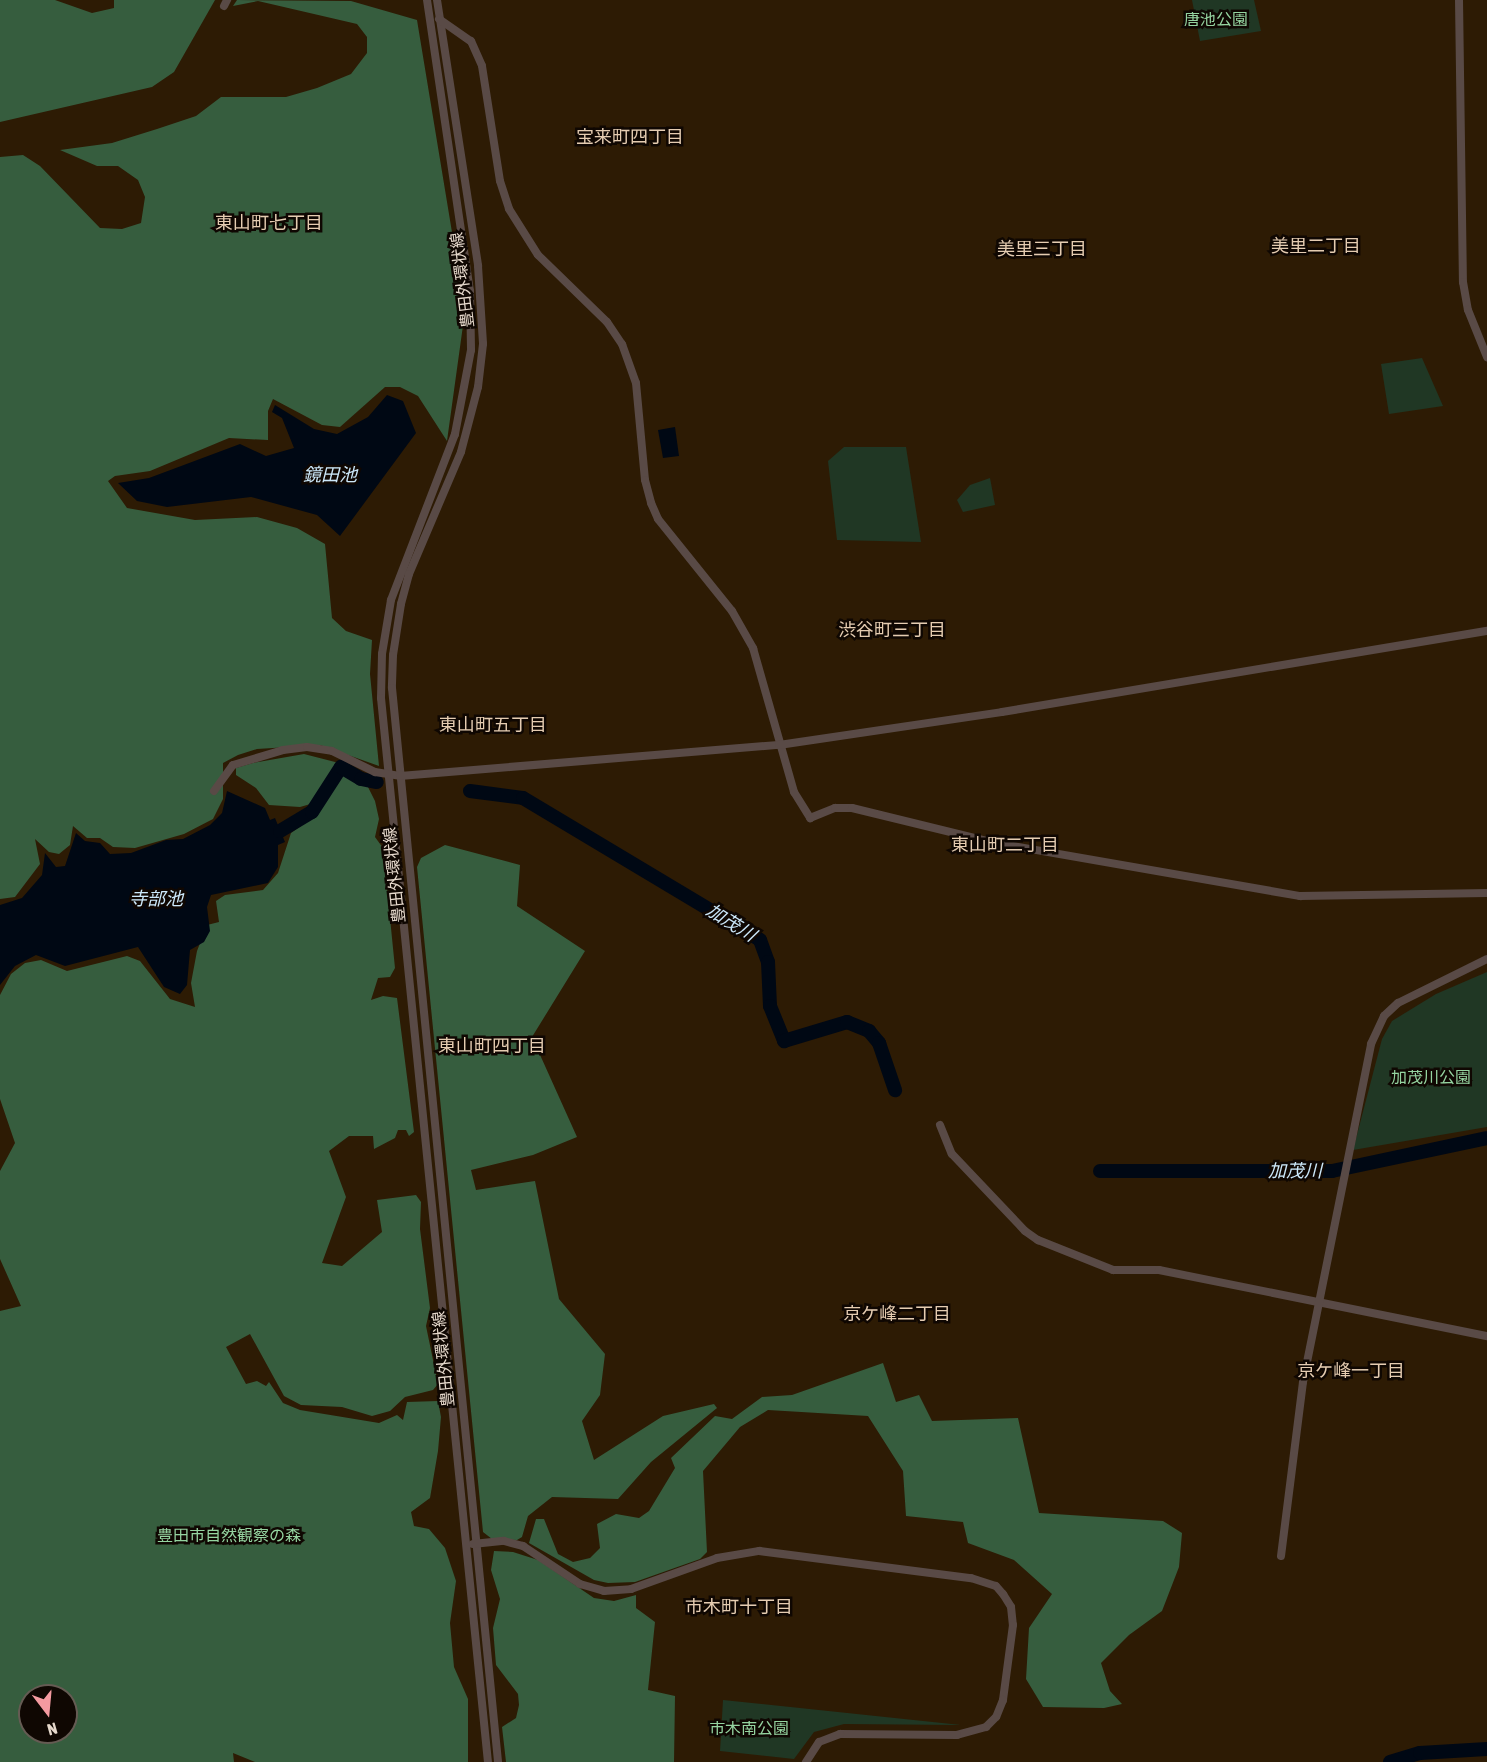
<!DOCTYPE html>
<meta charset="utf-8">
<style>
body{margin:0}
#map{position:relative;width:1487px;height:1762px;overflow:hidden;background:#2d1b04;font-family:"Asap Condensed","Noto Sans JP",sans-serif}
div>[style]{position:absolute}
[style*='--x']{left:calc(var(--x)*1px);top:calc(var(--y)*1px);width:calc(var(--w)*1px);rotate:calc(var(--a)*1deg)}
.green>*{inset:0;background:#203724}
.forest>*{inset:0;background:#365d3e}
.water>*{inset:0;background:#000814}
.river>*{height:14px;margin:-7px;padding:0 7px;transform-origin:7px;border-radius:7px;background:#000814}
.tertiary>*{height:8px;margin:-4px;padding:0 4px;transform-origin:4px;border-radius:4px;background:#594a46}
span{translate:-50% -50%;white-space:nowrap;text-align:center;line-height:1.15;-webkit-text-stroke:5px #0f0702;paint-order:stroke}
.park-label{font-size:16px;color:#95d4a0}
.street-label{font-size:16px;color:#e6d9cc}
.neighbourhood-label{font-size:18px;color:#e5ccb1}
.water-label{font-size:18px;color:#cce8fa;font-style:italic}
.north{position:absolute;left:18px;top:1684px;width:60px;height:60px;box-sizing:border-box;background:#0f0702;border:2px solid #655b53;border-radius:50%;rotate:164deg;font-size:16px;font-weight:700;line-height:24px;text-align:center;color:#e6d9cc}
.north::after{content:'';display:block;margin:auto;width:21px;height:27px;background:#f49aa0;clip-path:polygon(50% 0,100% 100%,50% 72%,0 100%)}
</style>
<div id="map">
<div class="green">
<div style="clip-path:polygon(1192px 0,1254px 0,1261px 31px,1200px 41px)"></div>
<div style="clip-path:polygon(1422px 358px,1443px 406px,1389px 414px,1381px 364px)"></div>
<div style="clip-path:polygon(844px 447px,906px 447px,921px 542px,837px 540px,828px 461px)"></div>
<div style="clip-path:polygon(990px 478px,995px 505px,963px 512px,957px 500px,970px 485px)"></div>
<div style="clip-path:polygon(1487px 972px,1487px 1127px,1353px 1150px,1382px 1039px,1392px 1021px,1436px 994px)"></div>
<div style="clip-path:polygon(723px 1700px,961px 1725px,844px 1724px,814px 1732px,794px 1759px,720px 1751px)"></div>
</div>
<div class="forest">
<div style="clip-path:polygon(0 0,55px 0,92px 13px,114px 8px,114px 0,215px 0,174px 72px,152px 87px,0 122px)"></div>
<div style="clip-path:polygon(237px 0,351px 1px,417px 20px,465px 311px,447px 441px,418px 396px,400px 387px,385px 387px,340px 427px,322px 425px,273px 399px,268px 411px,268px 440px,229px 438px,150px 471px,115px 476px,108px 481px,127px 508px,195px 520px,257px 517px,297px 528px,325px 544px,332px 618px,346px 631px,372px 640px,370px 674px,379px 766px,320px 745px,257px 749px,238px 755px,223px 763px,223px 799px,213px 819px,184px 834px,135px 848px,113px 847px,100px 838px,87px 838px,73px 826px,70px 845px,59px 854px,49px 852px,35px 839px,40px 864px,15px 897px,0 899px,0 157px,23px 155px,40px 166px,100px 228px,122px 229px,141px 223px,145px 197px,138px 180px,118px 166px,97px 166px,60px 150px,112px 143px,157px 129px,196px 116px,221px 97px,286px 97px,317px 88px,351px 74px,367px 53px,367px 37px,357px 24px,258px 1px,233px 6px)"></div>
<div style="clip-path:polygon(304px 754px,339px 763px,314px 803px,300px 807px,269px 805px,256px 788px,236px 775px,236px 768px,253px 763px)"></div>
<div style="clip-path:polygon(evenodd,342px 771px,368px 787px,375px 801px,379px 819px,375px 837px,383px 848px,395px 968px,390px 977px,378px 978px,371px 1000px,383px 996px,397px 998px,414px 1132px,409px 1136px,406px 1130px,398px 1130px,395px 1138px,374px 1149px,373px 1136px,349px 1136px,329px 1151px,346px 1197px,322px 1263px,342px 1266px,382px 1232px,377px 1200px,416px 1195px,421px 1202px,420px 1229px,430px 1308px,426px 1326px,438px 1384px,433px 1390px,405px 1397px,390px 1411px,372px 1416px,342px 1407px,301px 1405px,284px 1396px,250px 1334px,226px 1347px,246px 1384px,257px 1381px,266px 1386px,269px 1382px,283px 1403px,300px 1410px,379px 1423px,397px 1415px,403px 1420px,407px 1402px,438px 1401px,441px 1417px,438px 1451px,430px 1498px,411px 1512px,414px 1526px,429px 1529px,445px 1548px,456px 1581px,450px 1623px,454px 1667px,468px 1699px,468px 1762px,255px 1762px,233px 1753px,234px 1762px,0 1762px,0 1311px,21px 1306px,0 1259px,0 1171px,15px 1143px,0 1099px,0 995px,11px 974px,25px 963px,41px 960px,67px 971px,127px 956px,140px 961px,170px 999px,195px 1007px,191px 983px,197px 951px,207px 925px,219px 922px,216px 901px,225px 895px,263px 890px,278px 873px,291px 833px,315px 816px,342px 771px,30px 1696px,66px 1696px,66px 1732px,30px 1732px,30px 1696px)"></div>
<div style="clip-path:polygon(445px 845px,520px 865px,517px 906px,585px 951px,532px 1037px,577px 1137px,533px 1155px,471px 1170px,476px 1190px,535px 1181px,559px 1299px,605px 1354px,600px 1395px,582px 1421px,594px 1460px,663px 1416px,714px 1404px,717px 1408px,651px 1462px,618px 1499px,552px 1497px,528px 1516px,522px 1537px,517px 1540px,492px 1539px,483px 1532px,417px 867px,421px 858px)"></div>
<div style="clip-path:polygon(883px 1363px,896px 1402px,919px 1395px,932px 1421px,1018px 1418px,1039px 1513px,1163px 1521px,1182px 1533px,1179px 1567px,1162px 1611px,1129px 1635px,1101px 1663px,1110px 1691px,1122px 1704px,1104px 1708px,1043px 1707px,1026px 1679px,1029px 1628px,1052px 1594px,1014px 1560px,968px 1543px,963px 1522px,906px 1516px,903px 1471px,868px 1416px,768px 1410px,740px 1427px,703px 1471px,707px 1552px,700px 1559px,635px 1582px,608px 1583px,594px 1580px,529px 1543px,536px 1519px,544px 1519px,558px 1554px,573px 1562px,590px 1558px,600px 1548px,597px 1524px,616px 1514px,639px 1518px,649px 1511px,675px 1468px,671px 1458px,715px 1416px,732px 1419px,762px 1397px,792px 1395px)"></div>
<div style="clip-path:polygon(494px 1551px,513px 1552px,538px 1560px,594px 1598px,614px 1601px,636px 1595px,636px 1608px,655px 1622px,648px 1690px,675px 1696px,674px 1762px,506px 1762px,502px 1727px,516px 1718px,519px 1705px,518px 1694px,496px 1665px,493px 1628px,500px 1599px,491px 1570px)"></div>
</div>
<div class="water">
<div style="clip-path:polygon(387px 395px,403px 401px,416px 433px,340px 536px,317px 515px,251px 497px,167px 507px,137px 501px,118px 483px,149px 478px,240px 444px,266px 456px,294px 448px,282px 418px,272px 412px,275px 405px,314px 429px,337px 434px,368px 417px)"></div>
<div style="clip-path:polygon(675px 427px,679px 456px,663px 458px,658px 430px)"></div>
<div style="clip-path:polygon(227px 791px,265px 808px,270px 820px,275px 818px,285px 842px,278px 845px,278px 867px,268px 883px,211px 895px,207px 907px,210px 931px,204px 942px,190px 950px,187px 985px,180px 994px,164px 987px,138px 947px,65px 966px,36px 955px,15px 966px,0 985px,0 905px,22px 898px,42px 875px,45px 853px,56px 867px,65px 866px,76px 833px,85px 841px,100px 843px,110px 854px,131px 853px,166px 840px,183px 839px,210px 825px,222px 813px)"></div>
</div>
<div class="river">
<div style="--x:470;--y:791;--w:53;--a:7.5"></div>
<div style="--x:523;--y:798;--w:276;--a:30.9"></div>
<div style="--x:760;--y:940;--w:23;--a:70"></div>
<div style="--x:768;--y:962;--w:44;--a:87.4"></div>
<div style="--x:770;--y:1006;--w:38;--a:68"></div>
<div style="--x:784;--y:1041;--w:66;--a:-16.8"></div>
<div style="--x:847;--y:1022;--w:24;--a:22"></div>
<div style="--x:869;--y:1031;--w:16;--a:50"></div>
<div style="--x:879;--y:1043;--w:50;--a:71.2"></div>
<div style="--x:280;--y:831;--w:37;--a:-31"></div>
<div style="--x:312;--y:812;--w:54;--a:-57.2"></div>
<div style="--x:341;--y:767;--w:23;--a:31"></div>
<div style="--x:361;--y:779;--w:16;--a:11"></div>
<div style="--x:1100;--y:1171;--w:232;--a:0"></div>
<div style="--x:1332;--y:1171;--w:158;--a:-12"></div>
<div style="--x:1390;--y:1762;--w:31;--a:-17"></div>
<div style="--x:1420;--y:1753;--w:67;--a:-3.4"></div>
</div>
<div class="tertiary">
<div style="--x:427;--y:0;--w:294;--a:81.6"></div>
<div style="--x:470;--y:291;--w:59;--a:89"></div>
<div style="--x:471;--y:350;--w:86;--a:100.8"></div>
<div style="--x:455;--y:434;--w:178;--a:111.1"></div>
<div style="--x:391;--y:600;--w:55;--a:99.5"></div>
<div style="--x:382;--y:654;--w:44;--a:91.3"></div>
<div style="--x:381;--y:698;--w:1069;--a:84.26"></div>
<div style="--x:437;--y:0;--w:269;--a:81.2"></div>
<div style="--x:478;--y:266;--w:78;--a:86.3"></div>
<div style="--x:483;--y:344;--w:43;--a:96.6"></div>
<div style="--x:478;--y:387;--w:67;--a:104.7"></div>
<div style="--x:461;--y:452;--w:133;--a:113.1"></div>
<div style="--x:409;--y:574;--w:31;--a:105"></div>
<div style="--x:401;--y:604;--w:52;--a:98.9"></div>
<div style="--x:393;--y:655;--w:33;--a:92"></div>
<div style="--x:392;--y:688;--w:1079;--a:84.36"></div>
<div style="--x:1459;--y:0;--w:282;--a:89.2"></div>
<div style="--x:1463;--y:282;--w:28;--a:80"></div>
<div style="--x:1468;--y:310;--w:51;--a:68"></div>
<div style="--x:224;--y:6;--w:7;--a:-63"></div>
<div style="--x:439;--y:19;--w:39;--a:35"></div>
<div style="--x:471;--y:41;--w:27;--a:66"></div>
<div style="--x:482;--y:66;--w:116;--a:81.1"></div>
<div style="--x:500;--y:181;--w:29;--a:72"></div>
<div style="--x:509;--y:209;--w:54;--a:57.8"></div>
<div style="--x:538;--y:255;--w:96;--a:44.2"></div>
<div style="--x:607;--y:322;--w:27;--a:56"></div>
<div style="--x:622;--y:344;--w:41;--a:70.3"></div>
<div style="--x:636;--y:383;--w:97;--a:84.7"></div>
<div style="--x:645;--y:480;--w:24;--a:75"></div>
<div style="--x:651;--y:503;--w:17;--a:66"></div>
<div style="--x:658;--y:519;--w:118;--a:51.2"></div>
<div style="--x:732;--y:611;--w:43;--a:60.4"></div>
<div style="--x:753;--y:648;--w:150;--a:74.1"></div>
<div style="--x:794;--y:792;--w:31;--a:58"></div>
<div style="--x:810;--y:818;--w:27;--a:-22"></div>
<div style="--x:835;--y:808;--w:17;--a:0"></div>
<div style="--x:852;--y:808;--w:148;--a:13.7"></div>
<div style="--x:996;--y:843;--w:309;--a:9.9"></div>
<div style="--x:1300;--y:896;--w:187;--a:-0.9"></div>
<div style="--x:214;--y:791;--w:32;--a:-54"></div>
<div style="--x:233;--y:765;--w:52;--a:-16.7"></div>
<div style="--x:283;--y:750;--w:24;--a:-7"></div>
<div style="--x:307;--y:747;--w:25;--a:9"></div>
<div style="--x:332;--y:751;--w:48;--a:26"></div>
<div style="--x:375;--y:772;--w:25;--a:9"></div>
<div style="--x:400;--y:776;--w:380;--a:-4.7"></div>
<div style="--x:779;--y:745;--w:225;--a:-8.4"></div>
<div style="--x:1002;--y:712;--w:492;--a:-9.5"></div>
<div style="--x:940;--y:1125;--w:31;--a:68"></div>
<div style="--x:952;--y:1154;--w:106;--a:46.5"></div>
<div style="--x:1025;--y:1231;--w:16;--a:35"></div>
<div style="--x:1038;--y:1240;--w:81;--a:21.8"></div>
<div style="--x:1113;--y:1270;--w:46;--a:0"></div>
<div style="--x:1159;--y:1270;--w:335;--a:11.4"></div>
<div style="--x:473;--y:1544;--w:31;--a:-6"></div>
<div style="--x:504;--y:1541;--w:20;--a:15"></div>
<div style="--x:523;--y:1546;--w:69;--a:33.7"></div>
<div style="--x:580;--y:1584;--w:25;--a:16"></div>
<div style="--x:604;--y:1591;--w:27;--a:-4"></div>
<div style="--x:631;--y:1589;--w:91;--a:-19.8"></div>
<div style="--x:717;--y:1558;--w:43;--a:-9.5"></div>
<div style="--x:759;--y:1551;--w:214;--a:7.3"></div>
<div style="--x:971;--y:1578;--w:26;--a:18"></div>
<div style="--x:996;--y:1586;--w:11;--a:49"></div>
<div style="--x:1003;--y:1594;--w:15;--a:58"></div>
<div style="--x:1011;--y:1607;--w:18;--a:84"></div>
<div style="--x:1013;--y:1625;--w:76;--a:97.6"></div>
<div style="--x:1003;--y:1700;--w:18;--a:112"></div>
<div style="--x:996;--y:1717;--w:14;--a:135"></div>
<div style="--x:986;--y:1727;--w:30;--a:165"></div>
<div style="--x:957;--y:1735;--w:117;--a:-179.5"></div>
<div style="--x:840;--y:1734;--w:22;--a:159"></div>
<div style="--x:819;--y:1742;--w:24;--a:123"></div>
<div style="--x:1281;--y:1556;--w:175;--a:-82.8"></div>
<div style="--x:1303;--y:1382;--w:345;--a:-78.6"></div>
<div style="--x:1371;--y:1044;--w:31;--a:-65"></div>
<div style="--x:1384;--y:1016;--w:19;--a:-43"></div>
<div style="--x:1398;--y:1003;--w:99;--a:-26.3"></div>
</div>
<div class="park-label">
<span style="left:1216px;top:19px">唐池公園</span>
<span style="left:1431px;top:1077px">加茂川公園</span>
<span style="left:229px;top:1535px">豊田市自然観察の森</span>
<span style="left:749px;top:1728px">市木南公園</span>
</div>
<div class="street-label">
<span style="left:462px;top:280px;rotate:-97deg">豊田外環状線</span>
<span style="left:394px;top:875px;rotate:-96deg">豊田外環状線</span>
<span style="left:443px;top:1359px;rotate:-96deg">豊田外環状線</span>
</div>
<div class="neighbourhood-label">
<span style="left:630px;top:137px">宝来町四丁目</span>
<span style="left:269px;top:223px">東山町七丁目</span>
<span style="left:1316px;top:246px">美里二丁目</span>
<span style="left:1042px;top:249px">美里三丁目</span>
<span style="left:892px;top:630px">渋谷町三丁目</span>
<span style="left:493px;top:725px">東山町五丁目</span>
<span style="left:1005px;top:845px">東山町二丁目</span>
<span style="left:492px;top:1046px">東山町四丁目</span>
<span style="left:897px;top:1314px">京ケ峰二丁目</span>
<span style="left:1351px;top:1371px">京ケ峰一丁目</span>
<span style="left:739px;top:1607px">市木町十丁目</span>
</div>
<div class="water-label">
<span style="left:330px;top:475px">鏡田池</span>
<span style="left:156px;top:899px">寺部池</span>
<span style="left:731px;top:923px;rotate:32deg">加茂川</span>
<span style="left:1295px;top:1171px">加茂川</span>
</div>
<div class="north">N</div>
</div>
